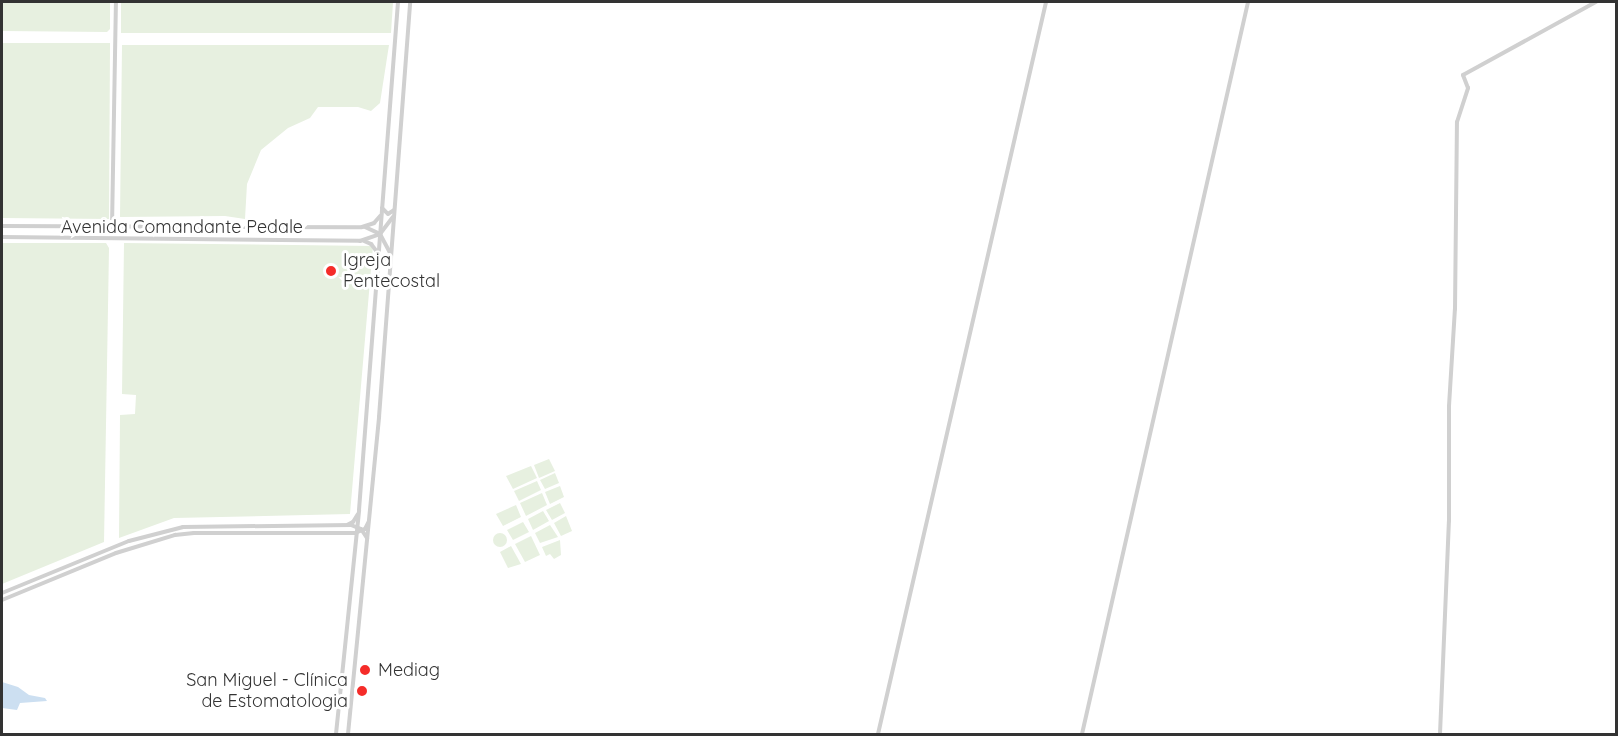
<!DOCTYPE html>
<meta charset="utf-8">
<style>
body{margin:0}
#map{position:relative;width:1618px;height:736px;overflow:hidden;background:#fff;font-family:Quicksand,sans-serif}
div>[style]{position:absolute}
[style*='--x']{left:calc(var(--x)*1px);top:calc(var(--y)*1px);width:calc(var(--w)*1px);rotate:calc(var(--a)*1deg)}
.green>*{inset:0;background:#e7f0e0}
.round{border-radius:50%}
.water>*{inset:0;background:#ccdff1}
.minor>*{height:4px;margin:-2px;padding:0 2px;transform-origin:2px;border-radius:2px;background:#d0d0d0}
.dots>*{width:16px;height:16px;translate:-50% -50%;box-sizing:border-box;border:3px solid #fff;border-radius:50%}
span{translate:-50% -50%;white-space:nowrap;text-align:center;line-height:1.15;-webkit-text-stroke:6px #fff;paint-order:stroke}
.street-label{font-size:18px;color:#333}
.poi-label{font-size:18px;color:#333}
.left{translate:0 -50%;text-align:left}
.right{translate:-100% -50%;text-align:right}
.frame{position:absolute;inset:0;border:3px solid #333;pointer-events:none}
</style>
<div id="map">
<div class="green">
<div style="clip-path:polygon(2px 2px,110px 2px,110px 29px,107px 32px,2px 31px)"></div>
<div style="clip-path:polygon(121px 2px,393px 2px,391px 33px,121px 33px)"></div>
<div style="clip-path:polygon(2px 43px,110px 43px,109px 219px,2px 218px)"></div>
<div style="clip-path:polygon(122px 45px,389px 45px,380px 103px,371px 111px,358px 107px,318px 107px,310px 118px,288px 128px,261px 150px,247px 184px,245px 219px,225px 216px,120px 217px)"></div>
<div style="clip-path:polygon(2px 243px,106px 243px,109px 248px,104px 542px,2px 584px)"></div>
<div style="clip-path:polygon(124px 243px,373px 246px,350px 514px,174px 518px,119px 538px,120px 415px,135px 414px,136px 395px,122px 394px)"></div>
<div style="clip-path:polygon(549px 459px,555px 471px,539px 478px,534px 465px)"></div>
<div style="clip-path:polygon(531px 466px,537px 478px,513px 489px,506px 476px)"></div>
<div style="clip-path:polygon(555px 473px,559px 483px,545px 489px,540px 480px)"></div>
<div style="clip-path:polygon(537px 481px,541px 490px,519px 501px,514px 491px)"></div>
<div style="clip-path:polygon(560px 486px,564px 497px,550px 504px,545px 492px)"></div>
<div style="clip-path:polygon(542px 493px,547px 505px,526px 516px,520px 503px)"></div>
<div style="clip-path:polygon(560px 503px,565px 513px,552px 520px,546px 510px)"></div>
<div style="clip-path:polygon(516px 505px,521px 517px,503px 526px,496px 514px)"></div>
<div style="clip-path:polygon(543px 511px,549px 521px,533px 530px,528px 519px)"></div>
<div style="clip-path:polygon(566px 516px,572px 531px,561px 536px,554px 523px)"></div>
<div style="clip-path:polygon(523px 522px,529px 532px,513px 540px,507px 530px)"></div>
<div style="clip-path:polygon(550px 525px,558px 537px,540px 543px,535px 533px)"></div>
<div class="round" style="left:493px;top:533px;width:14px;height:14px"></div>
<div style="clip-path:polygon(531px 536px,540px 555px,525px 562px,515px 544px)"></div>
<div style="clip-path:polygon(560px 540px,561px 555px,554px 559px,550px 554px,546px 556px,542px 547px)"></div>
<div style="clip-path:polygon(511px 546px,521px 564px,508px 568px,500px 552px)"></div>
</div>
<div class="water">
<div style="clip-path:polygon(2px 682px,18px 687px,29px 695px,45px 698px,47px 701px,20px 703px,17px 710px,2px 708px)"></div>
</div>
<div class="minor">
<div style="--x:382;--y:208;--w:8;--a:45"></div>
<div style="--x:388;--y:214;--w:7;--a:-34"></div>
<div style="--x:2;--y:226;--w:360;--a:0.2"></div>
<div style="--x:362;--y:227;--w:13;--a:-18"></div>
<div style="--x:374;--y:223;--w:9;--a:-49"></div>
<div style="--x:112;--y:227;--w:225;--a:-89"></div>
<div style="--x:365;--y:227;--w:17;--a:25"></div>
<div style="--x:380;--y:234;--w:21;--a:62"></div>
<div style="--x:2;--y:237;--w:358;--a:0.6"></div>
<div style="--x:360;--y:241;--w:21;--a:-19"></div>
<div style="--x:380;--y:234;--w:21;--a:-53"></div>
<div style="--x:364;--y:241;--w:8;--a:23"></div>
<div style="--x:371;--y:244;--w:11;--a:52"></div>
<div style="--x:379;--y:260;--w:7;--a:-27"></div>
<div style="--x:385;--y:257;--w:8;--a:50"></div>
<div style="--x:347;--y:525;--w:7;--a:-27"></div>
<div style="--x:353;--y:522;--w:9;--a:-58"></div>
<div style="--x:2;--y:593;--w:137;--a:-22.3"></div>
<div style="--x:129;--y:541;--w:56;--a:-14.5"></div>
<div style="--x:183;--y:527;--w:168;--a:-0.7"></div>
<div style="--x:351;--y:525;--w:11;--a:22"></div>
<div style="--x:361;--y:529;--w:11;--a:56"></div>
<div style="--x:2;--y:600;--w:123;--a:-22.4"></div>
<div style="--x:116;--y:553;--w:62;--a:-17"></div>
<div style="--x:175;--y:535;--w:19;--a:-6"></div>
<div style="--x:194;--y:533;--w:161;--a:0"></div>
<div style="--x:355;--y:533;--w:11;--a:-22"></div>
<div style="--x:365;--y:529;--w:7;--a:-63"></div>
<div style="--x:336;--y:734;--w:225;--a:-84.1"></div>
<div style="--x:359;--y:510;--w:509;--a:-85.61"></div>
<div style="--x:348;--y:734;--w:319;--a:-84.4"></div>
<div style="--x:379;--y:417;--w:416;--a:-85.7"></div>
<div style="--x:878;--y:734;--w:751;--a:-77.07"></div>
<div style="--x:1082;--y:734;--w:751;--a:-77.22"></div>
<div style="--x:1440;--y:734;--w:213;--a:-87.6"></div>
<div style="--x:1449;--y:521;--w:115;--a:-90"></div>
<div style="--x:1449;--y:406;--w:97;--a:-86.5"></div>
<div style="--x:1455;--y:309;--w:187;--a:-89.4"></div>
<div style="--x:1457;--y:122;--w:36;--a:-72"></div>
<div style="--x:1468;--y:88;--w:14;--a:-111"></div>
<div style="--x:1463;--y:75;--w:152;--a:-28.8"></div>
</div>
<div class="dots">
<div style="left:331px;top:271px;background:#f52c29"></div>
<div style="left:365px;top:670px;background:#f52c29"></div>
<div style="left:362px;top:691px;background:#f52c29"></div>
</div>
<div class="street-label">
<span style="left:182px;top:227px">Avenida Comandante Pedale</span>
</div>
<div class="poi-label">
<span class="left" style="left:343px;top:271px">Igreja<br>Pentecostal</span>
<span class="left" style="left:378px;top:670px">Mediag</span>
<span class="right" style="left:348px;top:691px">San Miguel - Clínica<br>de Estomatologia</span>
</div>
<div class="frame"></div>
</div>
